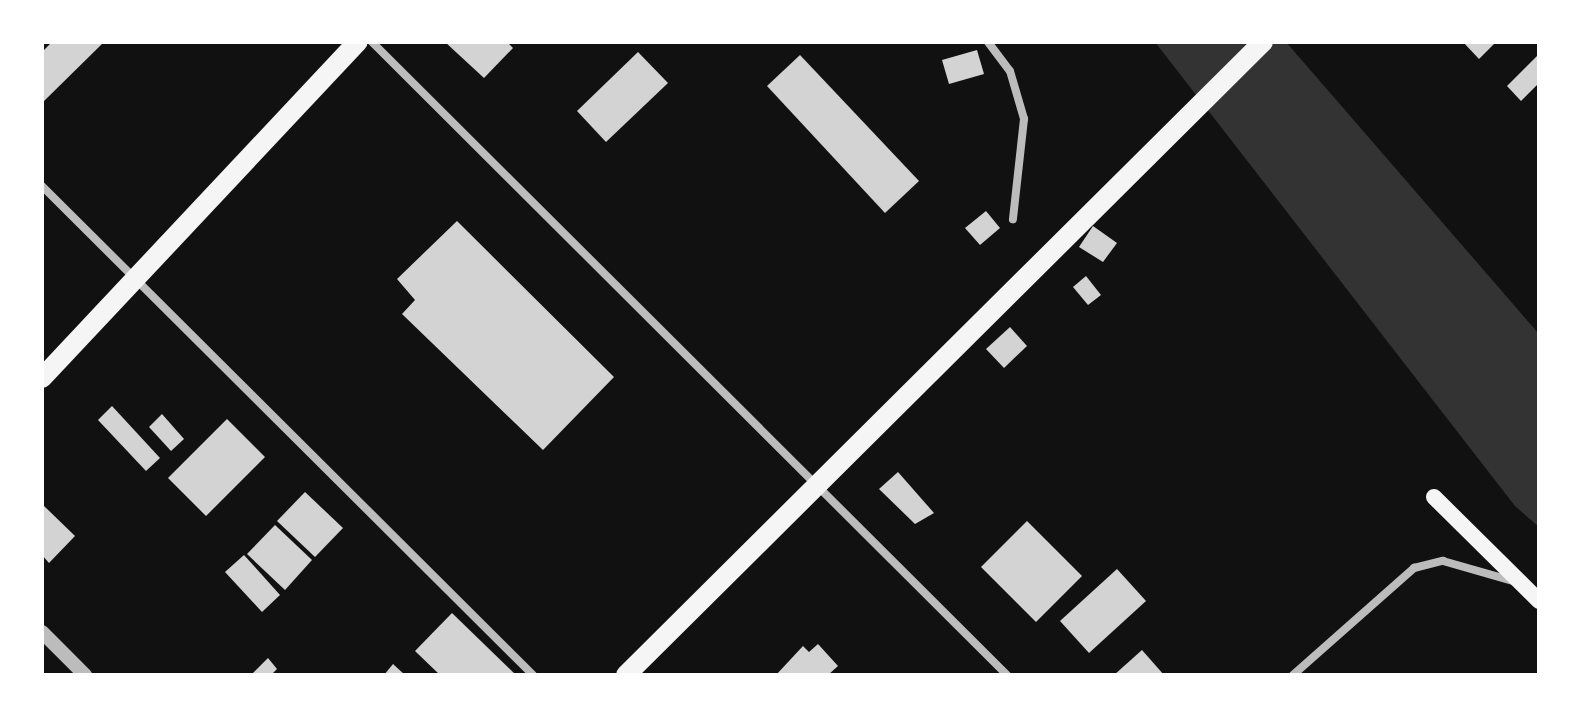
<!DOCTYPE html>
<style>
body{margin:0}
#map{position:relative;width:1581px;height:717px;overflow:hidden;background:#111;font-family:Barlow,sans-serif}
div>[style]{position:absolute}
[style*='--x']{left:calc(var(--x)*1px);top:calc(var(--y)*1px);width:calc(var(--w)*1px);rotate:calc(var(--a)*1deg)}
.water>*{inset:0;background:#333}
.building>*{inset:0;background:#d3d3d3}
.minor>*{height:8px;margin:-4px;padding:0 4px;transform-origin:4px;border-radius:4px;background:#bcbcbc}
.tertiary>*{height:14px;margin:-7px;padding:0 7px;transform-origin:7px;border-radius:7px;background:#bcbcbc}
.secondary>*{height:16px;margin:-8px;padding:0 8px;transform-origin:8px;border-radius:8px;background:#f5f5f5}
.primary>*{height:20px;margin:-10px;padding:0 10px;transform-origin:10px;border-radius:10px;background:#f5f5f5}
span{translate:-50% -50%;white-space:nowrap;text-align:center;line-height:1.15;-webkit-text-stroke:6px #fff;paint-order:stroke}
.frame{position:absolute;inset:0;border:44px solid #fff;pointer-events:none}
</style>
<div id="map">
<div class="water">
<div style="clip-path:polygon(1155px 42px,1286px 42px,1539px 334px,1539px 527px,1515px 506px)"></div>
</div>
<div class="building">
<div style="clip-path:polygon(52px 42px,104px 42px,42px 103px,42px 52px)"></div>
<div style="clip-path:polygon(445px 42px,507px 42px,513px 48px,484px 78px)"></div>
<div style="clip-path:polygon(1463px 42px,1496px 42px,1479px 59px)"></div>
<div style="clip-path:polygon(977px 50px,984px 74px,949px 84px,942px 60px)"></div>
<div style="clip-path:polygon(638px 52px,668px 83px,606px 142px,577px 111px)"></div>
<div style="clip-path:polygon(1539px 54px,1539px 83px,1521px 101px,1507px 86px)"></div>
<div style="clip-path:polygon(800px 55px,919px 181px,885px 213px,767px 86px)"></div>
<div style="clip-path:polygon(986px 211px,1000px 228px,980px 245px,965px 228px)"></div>
<div style="clip-path:polygon(457px 221px,614px 377px,543px 450px,402px 314px,415px 300px,397px 279px)"></div>
<div style="clip-path:polygon(1093px 226px,1117px 243px,1103px 262px,1079px 247px)"></div>
<div style="clip-path:polygon(1086px 276px,1101px 295px,1088px 305px,1073px 287px)"></div>
<div style="clip-path:polygon(1010px 327px,1027px 346px,1004px 368px,986px 349px)"></div>
<div style="clip-path:polygon(112px 406px,160px 458px,146px 471px,98px 420px)"></div>
<div style="clip-path:polygon(162px 414px,184px 439px,171px 451px,149px 427px)"></div>
<div style="clip-path:polygon(227px 419px,265px 457px,206px 516px,168px 478px)"></div>
<div style="clip-path:polygon(898px 472px,934px 513px,915px 524px,879px 489px)"></div>
<div style="clip-path:polygon(305px 492px,343px 528px,315px 557px,277px 521px)"></div>
<div style="clip-path:polygon(42px 504px,75px 536px,49px 563px,42px 555px)"></div>
<div style="clip-path:polygon(1027px 521px,1082px 576px,1036px 622px,981px 567px)"></div>
<div style="clip-path:polygon(275px 525px,312px 560px,285px 590px,247px 554px)"></div>
<div style="clip-path:polygon(244px 555px,280px 595px,262px 612px,225px 572px)"></div>
<div style="clip-path:polygon(1117px 569px,1146px 601px,1089px 653px,1060px 621px)"></div>
<div style="clip-path:polygon(452px 613px,516px 675px,440px 675px,415px 651px)"></div>
<div style="clip-path:polygon(818px 644px,838px 666px,828px 675px,776px 675px,803px 646px,809px 652px)"></div>
<div style="clip-path:polygon(1142px 650px,1164px 675px,1114px 675px)"></div>
<div style="clip-path:polygon(268px 658px,277px 669px,271px 675px,251px 675px)"></div>
<div style="clip-path:polygon(393px 664px,405px 675px,384px 675px)"></div>
</div>
<div class="minor">
<div style="--x:372;--y:42;--w:897;--a:44.91"></div>
<div style="--x:988;--y:42;--w:36;--a:53"></div>
<div style="--x:1010;--y:71;--w:50;--a:73.7"></div>
<div style="--x:1024;--y:119;--w:101;--a:96.3"></div>
<div style="--x:42;--y:186;--w:693;--a:44.88"></div>
<div style="--x:1293;--y:675;--w:162;--a:-41.5"></div>
<div style="--x:1414;--y:568;--w:30;--a:-14"></div>
<div style="--x:1443;--y:561;--w:76;--a:16"></div>
</div>
<div class="tertiary">
<div style="--x:42;--y:632;--w:61;--a:45"></div>
</div>
<div class="secondary">
<div style="--x:1434;--y:497;--w:148;--a:44.7"></div>
</div>
<div class="primary">
<div style="--x:42;--y:378;--w:461;--a:-46.8"></div>
<div style="--x:626;--y:675;--w:898;--a:-44.82"></div>
</div>
<div class="frame"></div>
</div>
